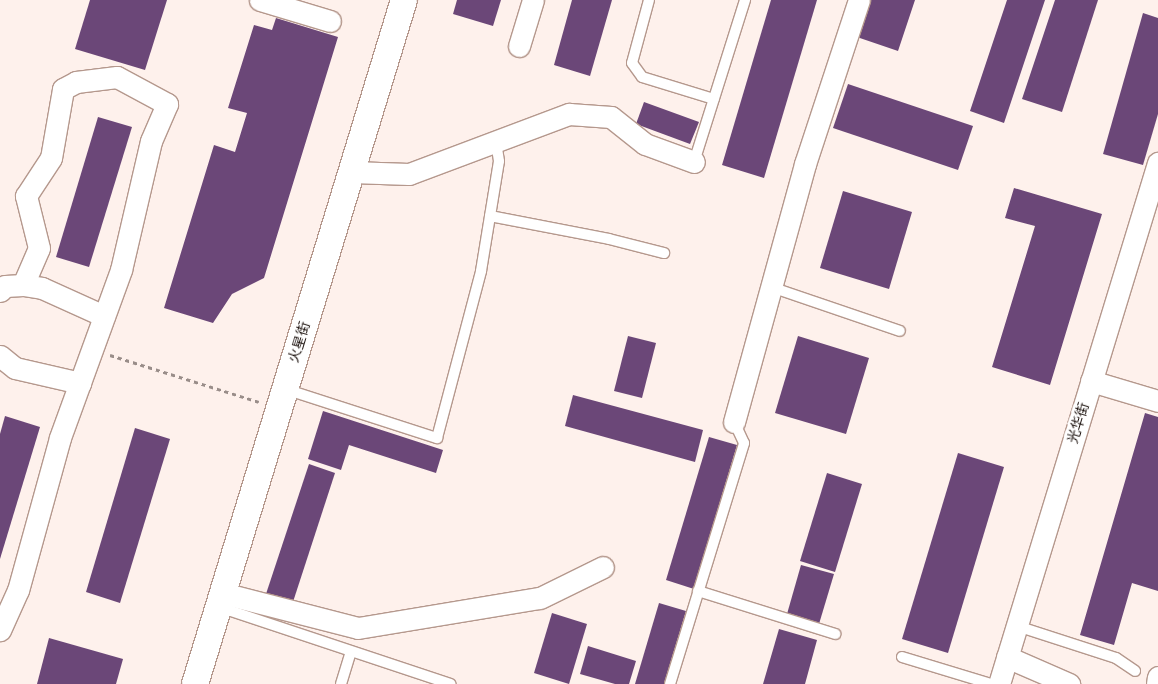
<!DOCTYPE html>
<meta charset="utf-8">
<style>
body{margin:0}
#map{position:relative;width:1158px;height:684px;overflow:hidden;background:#fef1ec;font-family:"Work Sans","Noto Sans SC",sans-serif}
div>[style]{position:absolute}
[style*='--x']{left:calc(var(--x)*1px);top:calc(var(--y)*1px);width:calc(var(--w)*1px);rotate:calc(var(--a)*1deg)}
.building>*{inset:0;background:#6b4778}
.path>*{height:3px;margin-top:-1.5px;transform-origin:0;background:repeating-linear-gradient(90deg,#998d89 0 4px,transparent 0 8px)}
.roads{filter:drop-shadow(1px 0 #b5988d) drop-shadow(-1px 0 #b5988d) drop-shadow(0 1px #b5988d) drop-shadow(0 -1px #b5988d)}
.service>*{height:10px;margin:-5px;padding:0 5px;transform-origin:5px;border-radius:5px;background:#fff}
.minor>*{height:21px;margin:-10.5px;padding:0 10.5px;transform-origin:10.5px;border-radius:10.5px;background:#fff}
.tertiary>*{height:26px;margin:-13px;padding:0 13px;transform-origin:13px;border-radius:13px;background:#fff}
span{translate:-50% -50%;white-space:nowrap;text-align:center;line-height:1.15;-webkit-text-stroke:5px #fff;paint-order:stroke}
.street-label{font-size:14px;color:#1d130f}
</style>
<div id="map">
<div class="building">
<div style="clip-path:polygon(90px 0,167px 0,145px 70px,75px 49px)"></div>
<div style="clip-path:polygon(457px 0,501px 0,493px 26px,453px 14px)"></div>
<div style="clip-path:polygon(572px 0,612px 0,590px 76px,554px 65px)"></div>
<div style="clip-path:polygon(771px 0,817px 0,764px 178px,722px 165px)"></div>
<div style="clip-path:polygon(863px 0,915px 0,898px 51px,851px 35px)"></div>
<div style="clip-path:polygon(1007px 0,1045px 0,1004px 123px,970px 111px)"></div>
<div style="clip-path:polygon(1055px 0,1098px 0,1062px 112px,1022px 99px)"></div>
<div style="clip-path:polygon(1143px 13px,1158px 18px,1158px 114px,1143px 165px,1103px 154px)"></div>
<div style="clip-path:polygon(276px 18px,338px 37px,264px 278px,232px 294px,213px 323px,164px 308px,214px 145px,235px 152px,247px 113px,228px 108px,254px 25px,272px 30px)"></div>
<div style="clip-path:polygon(848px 84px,973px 126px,958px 170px,833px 128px)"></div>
<div style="clip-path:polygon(644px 102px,699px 122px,690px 144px,636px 124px)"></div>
<div style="clip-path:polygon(98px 117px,132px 127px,89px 267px,56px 257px)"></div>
<div style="clip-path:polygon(1014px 188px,1102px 214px,1050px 385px,992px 367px,1035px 226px,1005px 218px)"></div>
<div style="clip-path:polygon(843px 191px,912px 212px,889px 289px,820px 268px)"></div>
<div style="clip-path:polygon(628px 336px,656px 343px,642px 398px,614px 391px)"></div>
<div style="clip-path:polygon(798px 336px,869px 358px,846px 434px,775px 413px)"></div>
<div style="clip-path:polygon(573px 395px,703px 430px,695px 462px,565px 426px)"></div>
<div style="clip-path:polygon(323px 411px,443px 450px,436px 473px,349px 445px,341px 470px,308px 459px)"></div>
<div style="clip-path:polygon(1145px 413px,1158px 417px,1158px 591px,1132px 583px,1114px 645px,1080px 635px)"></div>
<div style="clip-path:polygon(5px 416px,40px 427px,0 559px,0 434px)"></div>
<div style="clip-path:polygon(135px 428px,170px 439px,120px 603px,86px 592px)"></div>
<div style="clip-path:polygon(709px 437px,737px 445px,694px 589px,666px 580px)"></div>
<div style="clip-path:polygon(958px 453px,1004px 467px,948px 653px,902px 639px)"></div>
<div style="clip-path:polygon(309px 464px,335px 473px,292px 605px,265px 597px)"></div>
<div style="clip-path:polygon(827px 473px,862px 484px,835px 572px,800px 561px)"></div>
<div style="clip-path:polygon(801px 565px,834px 574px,819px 624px,787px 614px)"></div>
<div style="clip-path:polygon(659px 603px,686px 611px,664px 684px,635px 684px)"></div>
<div style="clip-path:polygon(552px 613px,587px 624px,569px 684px,534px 673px)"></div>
<div style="clip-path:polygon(779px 629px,817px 640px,805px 684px,763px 684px)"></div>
<div style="clip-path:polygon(49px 638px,123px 659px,116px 684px,37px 684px)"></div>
<div style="clip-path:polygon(588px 646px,636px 661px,629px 684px,615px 684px,580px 674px)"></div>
</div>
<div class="path">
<div style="--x:110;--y:355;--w:156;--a:17.5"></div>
</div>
<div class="roads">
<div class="service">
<div style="--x:649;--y:0;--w:65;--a:105.1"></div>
<div style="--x:632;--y:63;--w:17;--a:54"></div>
<div style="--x:642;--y:77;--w:75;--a:17"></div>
<div style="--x:694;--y:162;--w:170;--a:-72.5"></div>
<div style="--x:490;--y:216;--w:121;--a:10.9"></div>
<div style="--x:609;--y:239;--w:57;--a:14.3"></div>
<div style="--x:771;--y:287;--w:136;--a:18.8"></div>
<div style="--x:285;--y:389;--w:160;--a:17.9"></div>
<div style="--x:437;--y:438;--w:173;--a:-75.2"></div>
<div style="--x:481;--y:271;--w:111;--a:-80.7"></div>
<div style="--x:499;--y:161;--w:20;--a:-99"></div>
<div style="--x:698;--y:591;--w:144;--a:17.4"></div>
<div style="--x:219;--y:607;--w:244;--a:18.4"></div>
<div style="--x:1017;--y:626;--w:104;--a:17.9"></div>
<div style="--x:1116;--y:658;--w:23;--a:34"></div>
<div style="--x:902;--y:657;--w:93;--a:16.9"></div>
<div style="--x:341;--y:684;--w:34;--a:-73"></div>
<div style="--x:670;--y:684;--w:252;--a:-72.9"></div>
<div style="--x:744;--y:443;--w:23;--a:-115"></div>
</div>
<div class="minor">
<div style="--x:260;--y:0;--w:73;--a:16.7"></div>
<div style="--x:519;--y:46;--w:48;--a:-73.1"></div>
<div style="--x:351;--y:172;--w:58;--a:2"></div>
<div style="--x:409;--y:174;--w:171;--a:-20.6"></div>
<div style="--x:569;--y:114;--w:42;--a:4.1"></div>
<div style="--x:611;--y:117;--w:43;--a:38.5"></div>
<div style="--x:645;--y:144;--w:52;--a:20.2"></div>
<div style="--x:23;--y:285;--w:19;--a:9"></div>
<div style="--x:42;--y:288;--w:68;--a:24.3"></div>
<div style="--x:0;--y:291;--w:7;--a:-45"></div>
<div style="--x:5;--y:286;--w:18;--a:-3"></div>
<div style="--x:23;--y:285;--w:40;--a:-66.6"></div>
<div style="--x:39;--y:248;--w:54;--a:-104"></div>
<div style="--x:26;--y:196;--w:45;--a:-56.7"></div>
<div style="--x:51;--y:158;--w:70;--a:-80.1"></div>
<div style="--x:63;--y:89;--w:15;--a:-28"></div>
<div style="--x:76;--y:82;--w:41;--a:-7"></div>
<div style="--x:117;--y:77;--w:57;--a:28.4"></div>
<div style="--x:167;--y:104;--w:40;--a:113.4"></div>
<div style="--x:151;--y:141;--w:132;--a:103.1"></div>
<div style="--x:121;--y:270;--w:179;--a:110"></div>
<div style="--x:60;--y:438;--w:158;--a:105.4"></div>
<div style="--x:18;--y:590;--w:44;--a:114.2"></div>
<div style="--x:0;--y:356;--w:19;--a:39"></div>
<div style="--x:15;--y:368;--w:67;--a:13"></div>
<div style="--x:1091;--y:381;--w:70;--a:16.6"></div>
<div style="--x:734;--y:422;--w:268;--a:-74.6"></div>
<div style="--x:805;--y:164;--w:173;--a:-71.8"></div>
<div style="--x:222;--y:593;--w:140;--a:14.4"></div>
<div style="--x:358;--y:628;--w:184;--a:-9.4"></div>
<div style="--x:540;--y:598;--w:70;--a:-26.2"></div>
<div style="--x:1007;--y:657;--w:68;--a:23.5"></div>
<div style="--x:999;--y:684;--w:545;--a:-73.03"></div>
<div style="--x:1157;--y:684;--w:7;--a:-82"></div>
</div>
<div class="tertiary">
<div style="--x:195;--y:684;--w:715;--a:-73.01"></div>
</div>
</div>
<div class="street-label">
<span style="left:299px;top:342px;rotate:-73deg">火星街</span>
<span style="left:1078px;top:423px;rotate:-73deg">光华街</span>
</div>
</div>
